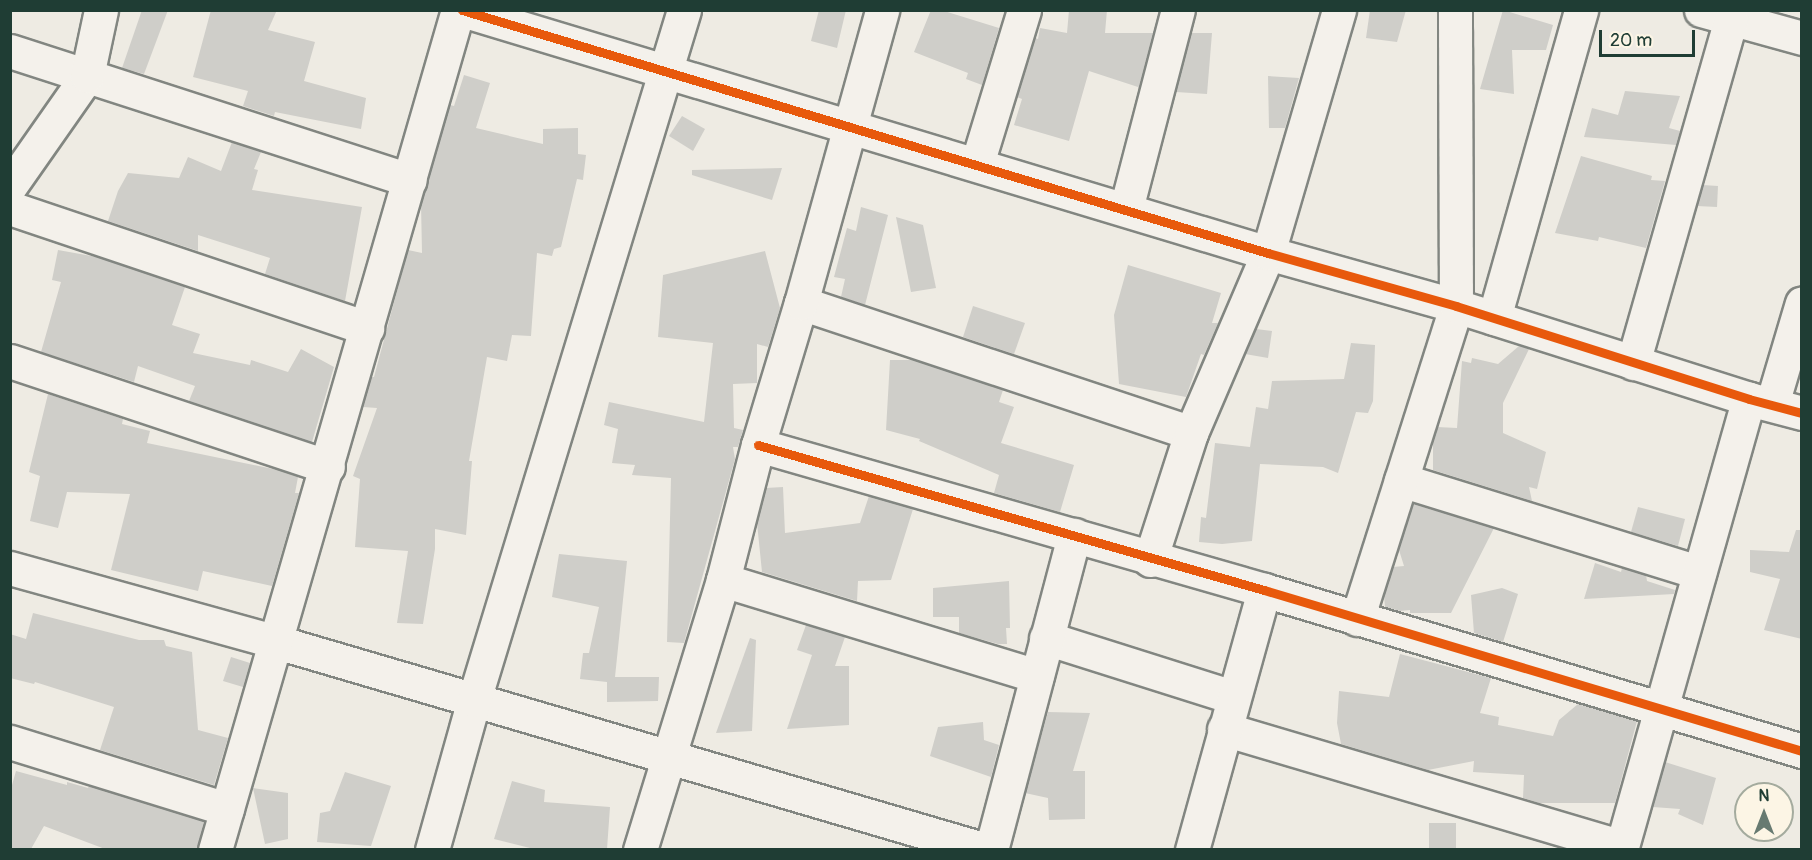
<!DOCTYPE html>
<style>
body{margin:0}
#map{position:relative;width:1812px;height:860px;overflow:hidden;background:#eeebe3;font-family:Pangolin,sans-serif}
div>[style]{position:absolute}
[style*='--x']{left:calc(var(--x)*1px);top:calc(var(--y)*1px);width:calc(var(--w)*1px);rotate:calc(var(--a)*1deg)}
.building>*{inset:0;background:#cfcec9}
.roads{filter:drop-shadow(2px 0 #828681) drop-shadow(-2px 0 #828681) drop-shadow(0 2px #828681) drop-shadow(0 -2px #828681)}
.minor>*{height:33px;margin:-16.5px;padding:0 16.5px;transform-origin:16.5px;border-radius:16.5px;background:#f4f1eb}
.cycleway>*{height:9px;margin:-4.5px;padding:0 4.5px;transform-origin:4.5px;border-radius:4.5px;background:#e8590c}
span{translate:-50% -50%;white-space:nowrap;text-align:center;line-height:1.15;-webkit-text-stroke:4.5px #fcf5e5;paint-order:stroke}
.frame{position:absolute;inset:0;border:12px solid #1f3d34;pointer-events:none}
.north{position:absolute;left:1734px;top:782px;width:60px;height:60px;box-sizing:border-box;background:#fcf5e5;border:2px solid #a4ab9e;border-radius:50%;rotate:0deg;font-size:16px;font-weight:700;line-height:24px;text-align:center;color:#1f3d34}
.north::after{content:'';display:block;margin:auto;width:21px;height:27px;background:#677a71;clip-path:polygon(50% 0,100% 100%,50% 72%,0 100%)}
.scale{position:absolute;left:1599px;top:30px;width:96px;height:27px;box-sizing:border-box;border:3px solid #1f3d34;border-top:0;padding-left:8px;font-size:18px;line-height:21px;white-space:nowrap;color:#1f3d34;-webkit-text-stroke:4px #fcf5e5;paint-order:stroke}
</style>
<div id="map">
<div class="building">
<div style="clip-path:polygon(142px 10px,168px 10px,144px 74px,122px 68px)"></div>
<div style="clip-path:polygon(211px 10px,277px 10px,268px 30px,315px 42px,304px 81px,366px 98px,361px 129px,275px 112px,274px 116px,243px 106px,248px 91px,193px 77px)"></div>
<div style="clip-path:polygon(819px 10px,846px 10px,837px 48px,811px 41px)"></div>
<div style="clip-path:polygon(931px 10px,941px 10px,999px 28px,982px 85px,966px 79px,968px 73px,914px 52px)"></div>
<div style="clip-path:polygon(1069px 10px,1107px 10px,1105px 33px,1153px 33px,1138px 91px,1138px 87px,1089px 71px,1069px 141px,1014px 125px,1022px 99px,1017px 97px,1035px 38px,1038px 39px,1040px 28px,1067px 33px)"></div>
<div style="clip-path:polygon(1370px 10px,1406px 10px,1397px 42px,1366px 38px)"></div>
<div style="clip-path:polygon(1503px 10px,1553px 25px,1546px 50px,1512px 50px,1514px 94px,1480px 89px)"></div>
<div style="clip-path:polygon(1191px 33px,1212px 33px,1207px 94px,1176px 92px)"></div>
<div style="clip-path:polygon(464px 75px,490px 83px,476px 128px,543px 144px,543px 129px,578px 128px,578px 154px,586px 155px,583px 180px,577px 179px,561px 247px,554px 249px,552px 256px,537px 253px,531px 336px,512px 335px,507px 361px,487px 357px,469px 461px,472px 461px,466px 535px,435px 529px,435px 549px,423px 624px,397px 623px,408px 551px,355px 547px,360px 479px,353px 476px,377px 408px,363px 407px,371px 377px,374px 377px,408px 250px,422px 253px,421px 204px,450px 105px,454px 106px)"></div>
<div style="clip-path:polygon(1268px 76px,1299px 78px,1285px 128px,1269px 128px)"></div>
<div style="clip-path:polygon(1625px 91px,1680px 96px,1669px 128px,1680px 131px,1676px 145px,1584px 137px,1592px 108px,1618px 115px)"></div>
<div style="clip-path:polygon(682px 116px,705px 129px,693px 151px,669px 136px)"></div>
<div style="clip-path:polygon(232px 142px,261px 152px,254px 169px,258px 170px,252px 190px,362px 207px,345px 301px,265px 274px,270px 258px,198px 235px,198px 251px,108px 221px,118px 191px,128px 173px,179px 178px,188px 157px,221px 171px)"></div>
<div style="clip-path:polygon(1581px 156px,1652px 176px,1651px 180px,1665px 181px,1646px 248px,1599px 237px,1598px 241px,1555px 233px)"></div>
<div style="clip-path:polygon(782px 168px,772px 200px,692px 175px,692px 170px)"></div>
<div style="clip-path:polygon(1703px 185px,1718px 186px,1717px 207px,1697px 206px)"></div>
<div style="clip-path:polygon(861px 207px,888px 215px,865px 305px,841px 297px,845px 279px,834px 277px,847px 228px,856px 231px)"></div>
<div style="clip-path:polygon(896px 217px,923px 225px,936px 288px,911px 292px)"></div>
<div style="clip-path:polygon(58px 250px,97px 257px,185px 287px,172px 325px,200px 334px,193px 353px,250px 365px,251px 360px,288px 372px,301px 349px,334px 367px,312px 442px,189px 401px,195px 386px,138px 366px,134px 382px,41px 352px,61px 282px,52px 280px)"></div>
<div style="clip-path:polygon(765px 251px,780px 308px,768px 347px,757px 344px,757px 383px,733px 384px,734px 428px,743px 430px,738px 447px,733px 447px,735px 459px,684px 643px,667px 642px,671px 478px,632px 475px,635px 465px,612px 463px,618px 429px,604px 425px,609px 402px,704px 422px,713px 343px,658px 337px,663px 275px)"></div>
<div style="clip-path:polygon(1128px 265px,1221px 293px,1212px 323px,1218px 323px,1204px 355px,1201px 354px,1186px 397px,1119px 384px,1114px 315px)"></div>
<div style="clip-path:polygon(973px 306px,1025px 323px,1014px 354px,963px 337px)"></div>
<div style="clip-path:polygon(1256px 329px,1272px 331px,1268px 358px,1245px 354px)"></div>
<div style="clip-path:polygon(1351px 343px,1375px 345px,1373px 401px,1368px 413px,1356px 412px,1338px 473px,1323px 467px,1260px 464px,1252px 541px,1222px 544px,1199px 542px,1201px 517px,1206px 518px,1215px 443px,1250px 447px,1256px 407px,1268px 409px,1272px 381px,1344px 379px)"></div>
<div style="clip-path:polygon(1519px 346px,1529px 349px,1503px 403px,1503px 433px,1546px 452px,1537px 489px,1529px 487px,1532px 501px,1433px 470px,1433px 440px,1437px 427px,1457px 428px,1462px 361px,1471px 363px,1472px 358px,1498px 364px)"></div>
<div style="clip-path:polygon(890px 360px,914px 360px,1003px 390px,999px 402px,1014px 407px,1001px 443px,1074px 465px,1060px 512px,994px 493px,999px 475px,919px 441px,920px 439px,886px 430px)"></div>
<div style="clip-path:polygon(48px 394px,123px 419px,122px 424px,150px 431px,147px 443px,278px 470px,298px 477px,295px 493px,299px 493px,272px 586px,203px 571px,198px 591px,111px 570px,130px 494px,67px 492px,58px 528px,30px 521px,40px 476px,29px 472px)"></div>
<div style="clip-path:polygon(783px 487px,785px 533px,860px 523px,869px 496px,913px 509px,891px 580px,858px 581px,857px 601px,762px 572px,757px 523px,766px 488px)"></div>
<div style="clip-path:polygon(1413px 504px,1494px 528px,1451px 613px,1410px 613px,1410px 610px,1400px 611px,1385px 607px,1384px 596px,1393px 567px,1404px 566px,1399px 550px)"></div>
<div style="clip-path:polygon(1638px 507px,1685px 519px,1678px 546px,1631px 532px)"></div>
<div style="clip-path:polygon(1796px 530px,1802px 530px,1802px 639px,1764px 630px,1780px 579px,1750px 572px,1750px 550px,1789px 552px)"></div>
<div style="clip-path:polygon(559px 554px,627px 561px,615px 677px,659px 677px,658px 701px,607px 702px,607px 682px,580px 679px,583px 653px,589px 653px,599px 607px,552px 597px)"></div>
<div style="clip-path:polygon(1595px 563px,1621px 572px,1622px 568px,1646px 575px,1647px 581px,1675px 590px,1674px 594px,1584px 599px)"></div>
<div style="clip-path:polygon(1009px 581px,1010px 628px,1006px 628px,1007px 644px,998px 644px,959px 633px,959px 617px,933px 617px,933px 588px)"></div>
<div style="clip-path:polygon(1502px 588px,1518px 594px,1503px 642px,1474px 633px,1471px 595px)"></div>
<div style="clip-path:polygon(33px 613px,139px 640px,164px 640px,166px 646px,192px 652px,198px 730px,228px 738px,214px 785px,100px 750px,114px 707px,35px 682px,34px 684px,10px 678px,10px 634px,26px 639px)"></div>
<div style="clip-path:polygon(806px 625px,845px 637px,835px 666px,849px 666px,849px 725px,787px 729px,812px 655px,797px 650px)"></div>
<div style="clip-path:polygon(750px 638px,756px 640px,752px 731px,716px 733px)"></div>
<div style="clip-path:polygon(1400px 654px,1491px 678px,1480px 713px,1499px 717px,1498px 725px,1553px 736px,1559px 720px,1578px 704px,1637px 721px,1615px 803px,1539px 803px,1523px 798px,1524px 775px,1473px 772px,1474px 761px,1428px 770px,1341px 744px,1337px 723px,1339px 691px,1389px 697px)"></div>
<div style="clip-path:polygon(231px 657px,250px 663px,243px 687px,223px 681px)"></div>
<div style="clip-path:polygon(1048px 712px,1090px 713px,1073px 771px,1085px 771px,1085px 819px,1049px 820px,1048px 798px,1025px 793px)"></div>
<div style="clip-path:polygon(983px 722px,984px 740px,999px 745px,991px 777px,930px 756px,938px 727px)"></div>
<div style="clip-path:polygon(1665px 762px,1716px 778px,1703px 825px,1678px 814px,1680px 809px,1653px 807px)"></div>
<div style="clip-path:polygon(16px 771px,67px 785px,67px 782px,88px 788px,89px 786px,204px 821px,197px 849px,105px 849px,44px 826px,31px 849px,10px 849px,10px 792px)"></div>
<div style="clip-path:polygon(345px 772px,391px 786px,371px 846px,317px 842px,320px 813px,330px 811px)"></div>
<div style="clip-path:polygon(512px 781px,545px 790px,544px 802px,610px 807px,607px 849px,534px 849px,494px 839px)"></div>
<div style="clip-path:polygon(253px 788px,288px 793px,288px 839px,265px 844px)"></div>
<div style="clip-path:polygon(1429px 823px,1456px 823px,1456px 849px,1429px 849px)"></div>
</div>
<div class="roads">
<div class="minor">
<div style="--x:462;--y:10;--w:842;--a:16.78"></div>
<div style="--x:1268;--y:253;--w:195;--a:15.7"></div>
<div style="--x:1456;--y:306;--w:307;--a:17.6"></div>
<div style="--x:1749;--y:399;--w:55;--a:14.8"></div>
<div style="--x:1701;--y:10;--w:105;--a:15.5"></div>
<div style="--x:10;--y:51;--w:420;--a:17.9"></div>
<div style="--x:977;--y:164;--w:161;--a:-73"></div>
<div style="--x:10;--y:186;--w:134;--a:-55"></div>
<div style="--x:87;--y:76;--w:67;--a:-78"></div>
<div style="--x:10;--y:208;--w:377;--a:18.6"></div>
<div style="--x:1126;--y:209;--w:206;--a:-75.4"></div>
<div style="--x:801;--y:303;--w:411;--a:18.4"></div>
<div style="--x:1494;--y:318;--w:320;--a:-74.2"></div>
<div style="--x:10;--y:361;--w:335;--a:18.4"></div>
<div style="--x:1633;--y:363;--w:358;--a:-74.1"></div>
<div style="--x:1772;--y:404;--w:105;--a:-73.5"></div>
<div style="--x:758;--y:445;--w:526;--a:15.99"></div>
<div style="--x:1264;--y:590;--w:562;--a:16.66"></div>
<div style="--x:1401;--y:480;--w:312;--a:17.2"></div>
<div style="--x:1150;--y:560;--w:133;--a:-72.1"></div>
<div style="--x:1191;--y:433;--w:196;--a:-66.8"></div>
<div style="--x:1268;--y:253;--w:253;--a:-73.7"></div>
<div style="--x:10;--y:568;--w:277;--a:15.5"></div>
<div style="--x:277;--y:642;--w:739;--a:16.35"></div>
<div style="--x:723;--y:580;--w:328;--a:17"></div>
<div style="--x:1357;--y:619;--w:328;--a:-72.4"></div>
<div style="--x:1456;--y:306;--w:296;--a:-90.2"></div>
<div style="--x:1046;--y:638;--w:196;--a:17.5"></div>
<div style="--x:1224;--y:729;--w:415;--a:16.5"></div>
<div style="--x:10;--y:742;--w:227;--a:17.2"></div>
<div style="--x:215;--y:850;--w:874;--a:-73.87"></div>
<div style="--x:432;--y:850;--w:156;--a:-74.4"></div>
<div style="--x:474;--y:700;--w:721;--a:-73.07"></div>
<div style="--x:640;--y:850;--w:282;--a:-72.9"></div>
<div style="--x:723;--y:580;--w:139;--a:-75.5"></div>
<div style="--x:758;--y:445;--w:148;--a:-73.2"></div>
<div style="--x:801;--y:303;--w:304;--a:-74.5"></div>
<div style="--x:991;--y:850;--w:326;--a:-75.2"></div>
<div style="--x:1192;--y:850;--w:270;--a:-74.5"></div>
<div style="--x:1621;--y:850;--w:469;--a:-74.2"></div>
</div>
</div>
<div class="cycleway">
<div style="--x:462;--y:10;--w:842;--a:16.78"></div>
<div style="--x:1268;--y:253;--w:195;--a:15.7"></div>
<div style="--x:1456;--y:306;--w:307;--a:17.6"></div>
<div style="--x:1749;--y:399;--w:55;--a:14.8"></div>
<div style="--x:758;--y:445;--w:526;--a:15.99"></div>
<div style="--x:1264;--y:590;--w:562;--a:16.66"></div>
</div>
<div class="frame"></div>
<div class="north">N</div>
<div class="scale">20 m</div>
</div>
